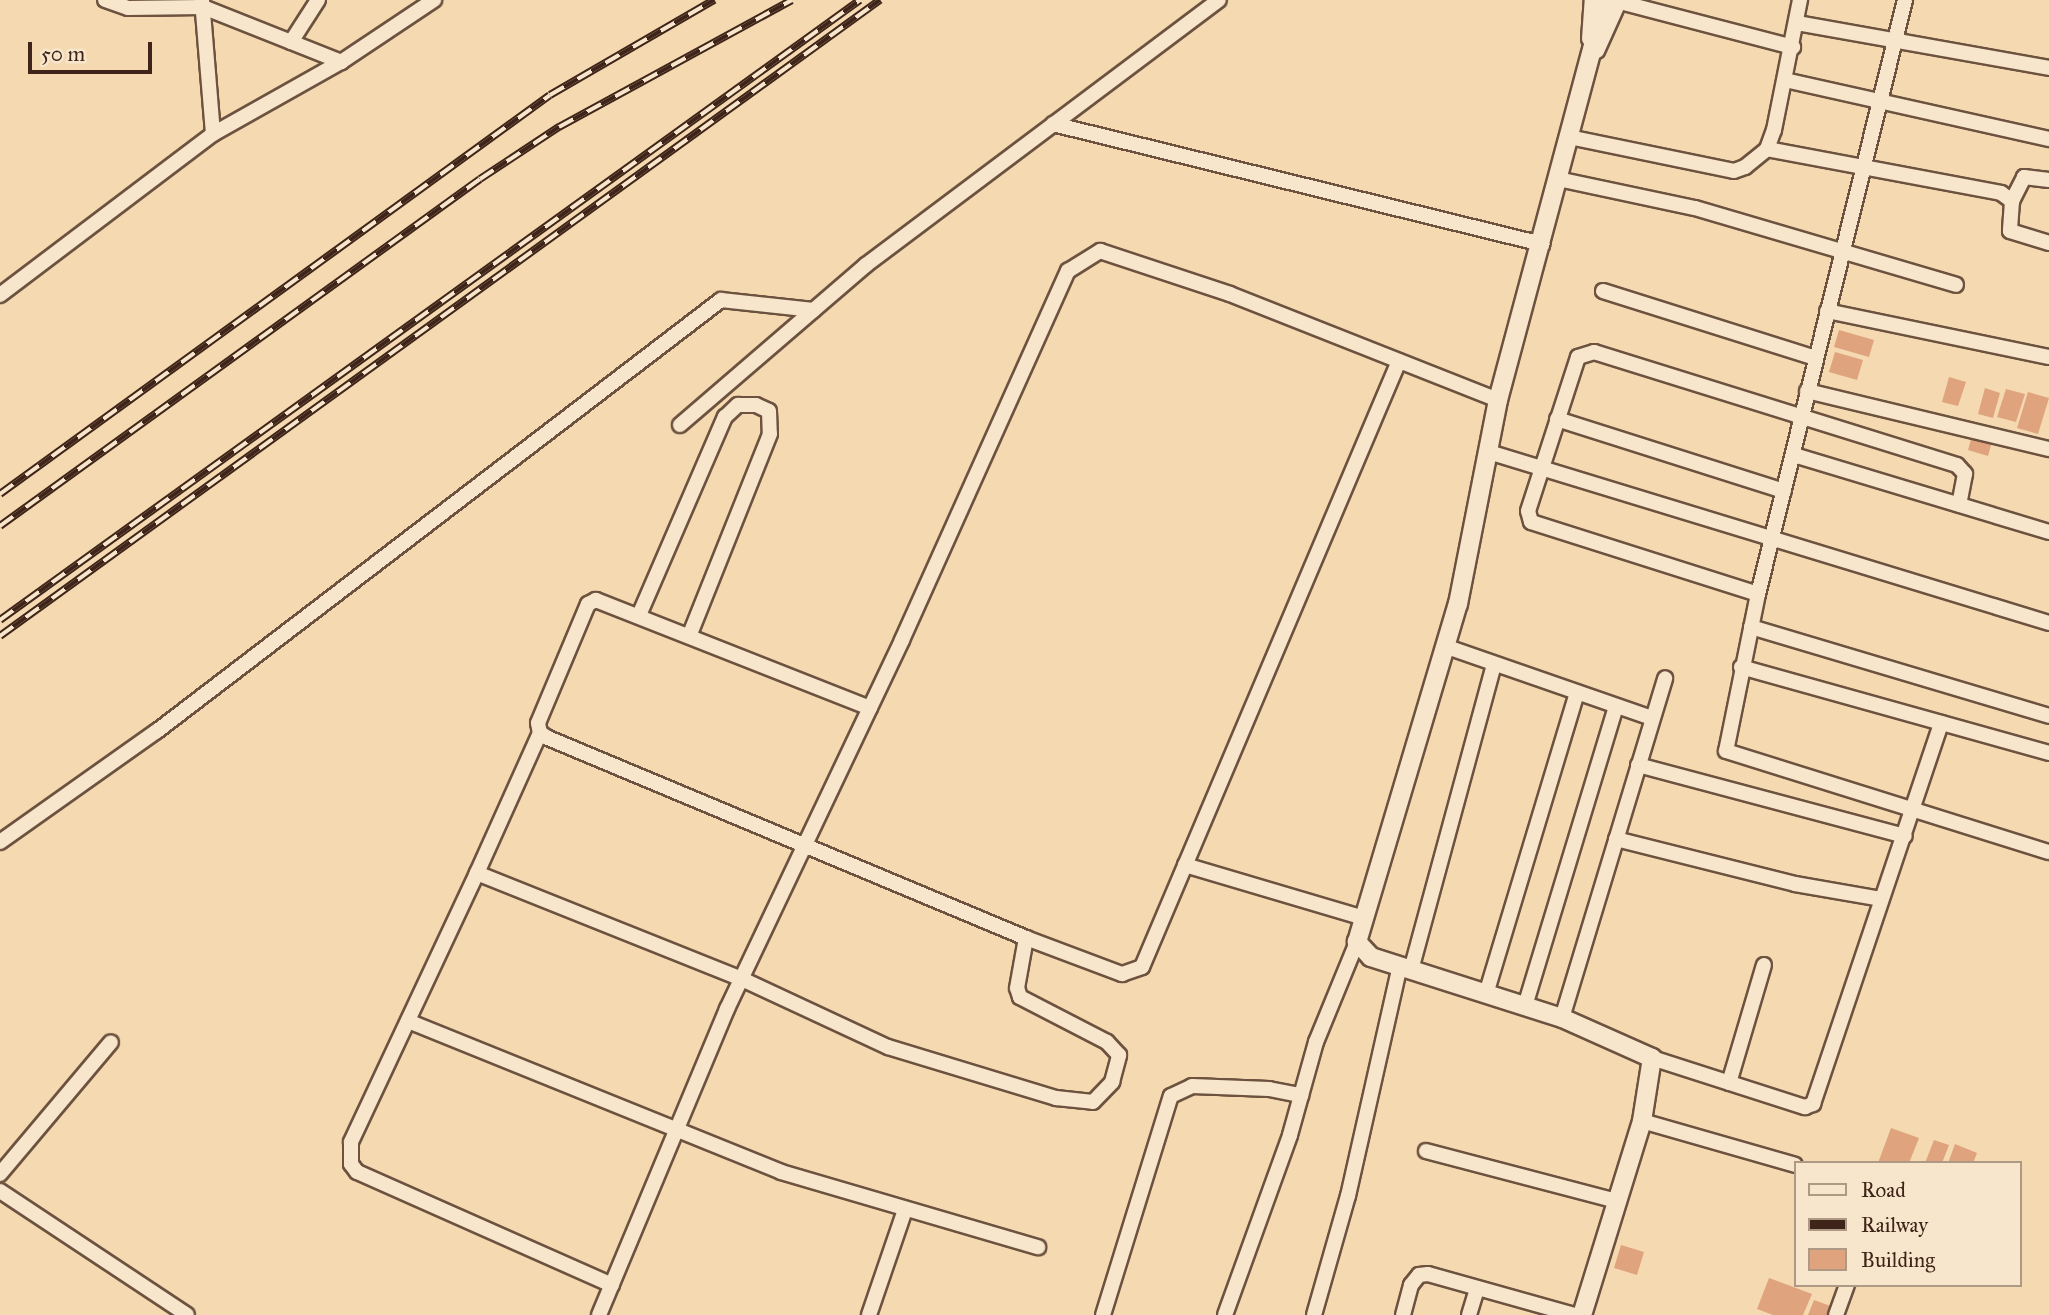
<!DOCTYPE html>
<style>
body{margin:0}
#map{position:relative;width:2049px;height:1315px;overflow:hidden;background:#f4d9b1;font-family:"IM FELL Great Primer",serif}
div>[style]{position:absolute}
[style*='--x']{left:calc(var(--x)*1px);top:calc(var(--y)*1px);width:calc(var(--w)*1px);rotate:calc(var(--a)*1deg)}
.building>*{inset:0;background:#dfa37e}
.roads{filter:drop-shadow(2px 0 #6c523f) drop-shadow(-2px 0 #6c523f) drop-shadow(0 2px #6c523f) drop-shadow(0 -2px #6c523f)}
.minor>*{height:14px;margin:-7px;padding:0 7px;transform-origin:7px;border-radius:7px;background:#f8e6cc}
.tertiary>*{height:18px;margin:-9px;padding:0 9px;transform-origin:9px;border-radius:9px;background:#f8e6cc}
.rail>*{height:8px;margin-top:-4px;transform-origin:0;background:repeating-linear-gradient(90deg,#f8e6cc 0 16px,#3f2519 0 32px);box-sizing:border-box;border-block:2px solid #3f2519}
span{translate:-50% -50%;white-space:nowrap;text-align:center;line-height:1.15;-webkit-text-stroke:5px #f8e6cc;paint-order:stroke}
.legend{position:absolute;left:1794px;top:1161px;width:228px;height:126px;box-sizing:border-box;background:#f8e6cc;border:2px solid #ae9984;margin:0;padding:9px 12px;list-style:none;font-size:21px;color:#3f2519}
.legend li{display:flex;align-items:center;gap:14px;height:35px}
.legend b{width:35px;border:2px solid #ae9984}
.scale{position:absolute;left:28px;top:42px;width:124px;height:32px;box-sizing:border-box;border:4px solid #3f2519;border-top:0;padding-left:9px;font-size:21px;line-height:24px;white-space:nowrap;color:#3f2519;-webkit-text-stroke:5px #f8e6cc;paint-order:stroke}
</style>
<div id="map">
<div class="building">
<div style="clip-path:polygon(1839px 330px,1874px 340px,1869px 357px,1834px 347px)"></div>
<div style="clip-path:polygon(1835px 352px,1863px 360px,1857px 380px,1829px 372px)"></div>
<div style="clip-path:polygon(1949px 377px,1966px 382px,1958px 406px,1942px 402px)"></div>
<div style="clip-path:polygon(1985px 388px,2000px 393px,1993px 418px,1978px 414px)"></div>
<div style="clip-path:polygon(2006px 389px,2025px 394px,2016px 422px,1997px 417px)"></div>
<div style="clip-path:polygon(2028px 392px,2049px 398px,2038px 434px,2017px 428px)"></div>
<div style="clip-path:polygon(1973px 432px,1993px 438px,1988px 456px,1968px 450px)"></div>
<div style="clip-path:polygon(1891px 1128px,1919px 1138px,1909px 1163px,1878px 1163px)"></div>
<div style="clip-path:polygon(1934px 1140px,1949px 1145px,1942px 1163px,1925px 1163px)"></div>
<div style="clip-path:polygon(1955px 1144px,1977px 1153px,1973px 1163px,1948px 1163px)"></div>
<div style="clip-path:polygon(1621px 1245px,1644px 1252px,1637px 1275px,1614px 1268px)"></div>
<div style="clip-path:polygon(1769px 1278px,1812px 1294px,1803px 1315px,1773px 1315px,1757px 1309px)"></div>
<div style="clip-path:polygon(1814px 1300px,1836px 1308px,1833px 1315px,1808px 1315px)"></div>
</div>
<div class="roads">
<div class="minor">
<div style="--x:105;--y:0;--w:24;--a:19"></div>
<div style="--x:128;--y:8;--w:75;--a:-0.8"></div>
<div style="--x:203;--y:7;--w:149;--a:21.7"></div>
<div style="--x:202;--y:0;--w:134;--a:85.3"></div>
<div style="--x:1905;--y:0;--w:612;--a:103.9"></div>
<div style="--x:1758;--y:594;--w:160;--a:101.5"></div>
<div style="--x:1726;--y:751;--w:338;--a:17.4"></div>
<div style="--x:1620;--y:2;--w:179;--a:14.6"></div>
<div style="--x:1797;--y:23;--w:256;--a:10.1"></div>
<div style="--x:1589;--y:39;--w:39;--a:-86"></div>
<div style="--x:291;--y:42;--w:50;--a:-57.3"></div>
<div style="--x:1597;--y:51;--w:56;--a:-65.7"></div>
<div style="--x:1785;--y:80;--w:271;--a:12.6"></div>
<div style="--x:1053;--y:124;--w:504;--a:13.79"></div>
<div style="--x:1569;--y:137;--w:168;--a:11.6"></div>
<div style="--x:1734;--y:171;--w:12;--a:-20"></div>
<div style="--x:1745;--y:167;--w:28;--a:-39"></div>
<div style="--x:1767;--y:149;--w:20;--a:-70"></div>
<div style="--x:1774;--y:130;--w:133;--a:-78.7"></div>
<div style="--x:1767;--y:149;--w:238;--a:10.6"></div>
<div style="--x:2001;--y:193;--w:14;--a:36"></div>
<div style="--x:2012;--y:201;--w:30;--a:94"></div>
<div style="--x:2010;--y:231;--w:41;--a:17.1"></div>
<div style="--x:1558;--y:179;--w:140;--a:12"></div>
<div style="--x:1695;--y:208;--w:272;--a:16.4"></div>
<div style="--x:2012;--y:201;--w:27;--a:-63"></div>
<div style="--x:2024;--y:177;--w:25;--a:7"></div>
<div style="--x:1603;--y:291;--w:222;--a:17.5"></div>
<div style="--x:0;--y:295;--w:267;--a:-37.1"></div>
<div style="--x:213;--y:134;--w:147;--a:-29.4"></div>
<div style="--x:341;--y:62;--w:112;--a:-33.7"></div>
<div style="--x:1827;--y:311;--w:227;--a:11.7"></div>
<div style="--x:1807;--y:391;--w:249;--a:13.5"></div>
<div style="--x:1557;--y:419;--w:238;--a:17.6"></div>
<div style="--x:680;--y:425;--w:245;--a:-40.7"></div>
<div style="--x:866;--y:265;--w:441;--a:-36.9"></div>
<div style="--x:1492;--y:453;--w:582;--a:16.97"></div>
<div style="--x:1794;--y:455;--w:266;--a:16.8"></div>
<div style="--x:1758;--y:594;--w:238;--a:-162.4"></div>
<div style="--x:1531;--y:522;--w:11;--a:-105"></div>
<div style="--x:1528;--y:511;--w:162;--a:-72"></div>
<div style="--x:1578;--y:357;--w:17;--a:-17"></div>
<div style="--x:1594;--y:352;--w:380;--a:17.3"></div>
<div style="--x:1957;--y:465;--w:12;--a:48"></div>
<div style="--x:1965;--y:474;--w:31;--a:101"></div>
<div style="--x:640;--y:613;--w:214;--a:-66.6"></div>
<div style="--x:725;--y:417;--w:18;--a:-43"></div>
<div style="--x:738;--y:405;--w:18;--a:0"></div>
<div style="--x:756;--y:405;--w:14;--a:25"></div>
<div style="--x:769;--y:411;--w:23;--a:88"></div>
<div style="--x:770;--y:434;--w:215;--a:111.8"></div>
<div style="--x:1751;--y:627;--w:311;--a:16.6"></div>
<div style="--x:1447;--y:647;--w:217;--a:19.1"></div>
<div style="--x:1741;--y:667;--w:320;--a:15.6"></div>
<div style="--x:870;--y:708;--w:295;--a:-158.5"></div>
<div style="--x:596;--y:600;--w:9;--a:153"></div>
<div style="--x:588;--y:604;--w:129;--a:112.8"></div>
<div style="--x:538;--y:723;--w:10;--a:79"></div>
<div style="--x:540;--y:733;--w:9;--a:32"></div>
<div style="--x:548;--y:738;--w:518;--a:22.7"></div>
<div style="--x:1026;--y:938;--w:103;--a:20.6"></div>
<div style="--x:1122;--y:974;--w:21;--a:-19"></div>
<div style="--x:1142;--y:967;--w:658;--a:-67.02"></div>
<div style="--x:1638;--y:765;--w:276;--a:14.9"></div>
<div style="--x:1616;--y:839;--w:185;--a:14.1"></div>
<div style="--x:1795;--y:884;--w:87;--a:9.9"></div>
<div style="--x:0;--y:842;--w:192;--a:-35.3"></div>
<div style="--x:157;--y:731;--w:710;--a:-37.39"></div>
<div style="--x:721;--y:300;--w:93;--a:6.2"></div>
<div style="--x:1185;--y:865;--w:184;--a:16.5"></div>
<div style="--x:477;--y:873;--w:154;--a:-65.8"></div>
<div style="--x:1411;--y:970;--w:317;--a:-74.8"></div>
<div style="--x:1486;--y:994;--w:315;--a:-73.2"></div>
<div style="--x:1525;--y:1006;--w:313;--a:-73.1"></div>
<div style="--x:1562;--y:1018;--w:355;--a:-73.1"></div>
<div style="--x:408;--y:1021;--w:402;--a:22"></div>
<div style="--x:781;--y:1172;--w:268;--a:16.3"></div>
<div style="--x:1652;--y:1058;--w:161;--a:17.8"></div>
<div style="--x:1805;--y:1107;--w:9;--a:-21"></div>
<div style="--x:1813;--y:1104;--w:402;--a:-71.4"></div>
<div style="--x:1729;--y:1083;--w:123;--a:-73.5"></div>
<div style="--x:1642;--y:1121;--w:159;--a:16"></div>
<div style="--x:1426;--y:1151;--w:197;--a:14.7"></div>
<div style="--x:0;--y:1174;--w:172;--a:-49.9"></div>
<div style="--x:0;--y:1191;--w:224;--a:33.5"></div>
<div style="--x:612;--y:1285;--w:279;--a:-156.1"></div>
<div style="--x:357;--y:1172;--w:10;--a:-127"></div>
<div style="--x:351;--y:1164;--w:22;--a:-90"></div>
<div style="--x:351;--y:1142;--w:297;--a:-64.9"></div>
<div style="--x:477;--y:873;--w:285;--a:21.8"></div>
<div style="--x:742;--y:979;--w:161;--a:25"></div>
<div style="--x:888;--y:1047;--w:176;--a:16.9"></div>
<div style="--x:1056;--y:1098;--w:37;--a:6"></div>
<div style="--x:1093;--y:1102;--w:28;--a:-46"></div>
<div style="--x:1112;--y:1082;--w:28;--a:-75"></div>
<div style="--x:1119;--y:1055;--w:18;--a:-133"></div>
<div style="--x:1107;--y:1042;--w:98;--a:-152.7"></div>
<div style="--x:1020;--y:997;--w:9;--a:-108"></div>
<div style="--x:1017;--y:988;--w:51;--a:-79.8"></div>
<div style="--x:599;--y:1315;--w:332;--a:-67.3"></div>
<div style="--x:727;--y:1009;--w:408;--a:-64.6"></div>
<div style="--x:902;--y:640;--w:405;--a:-65.8"></div>
<div style="--x:1068;--y:271;--w:38;--a:-32"></div>
<div style="--x:1100;--y:251;--w:137;--a:18.3"></div>
<div style="--x:1230;--y:294;--w:288;--a:21.6"></div>
<div style="--x:869;--y:1315;--w:111;--a:-71.1"></div>
<div style="--x:1103;--y:1315;--w:229;--a:-72.8"></div>
<div style="--x:1171;--y:1096;--w:23;--a:-25"></div>
<div style="--x:1192;--y:1086;--w:77;--a:2.2"></div>
<div style="--x:1269;--y:1089;--w:33;--a:11"></div>
<div style="--x:1225;--y:1315;--w:191;--a:-70.1"></div>
<div style="--x:1290;--y:1135;--w:97;--a:-74.4"></div>
<div style="--x:1316;--y:1042;--w:108;--a:-67.7"></div>
<div style="--x:1314;--y:1315;--w:124;--a:-74.1"></div>
<div style="--x:1348;--y:1196;--w:236;--a:-77.3"></div>
<div style="--x:1403;--y:1315;--w:31;--a:-75"></div>
<div style="--x:1411;--y:1285;--w:13;--a:-51"></div>
<div style="--x:1419;--y:1275;--w:9;--a:-6"></div>
<div style="--x:1428;--y:1274;--w:153;--a:15.6"></div>
<div style="--x:1469;--y:1315;--w:28;--a:-73"></div>
<div style="--x:1836;--y:1315;--w:32;--a:-70"></div>
</div>
<div class="tertiary">
<div style="--x:1582;--y:1315;--w:203;--a:-72.8"></div>
<div style="--x:1642;--y:1121;--w:64;--a:-81"></div>
<div style="--x:1652;--y:1058;--w:98;--a:-156"></div>
<div style="--x:1562;--y:1018;--w:201;--a:-162.3"></div>
<div style="--x:1371;--y:957;--w:21;--a:-133"></div>
<div style="--x:1357;--y:942;--w:353;--a:-73.4"></div>
<div style="--x:1458;--y:604;--w:208;--a:-78.9"></div>
<div style="--x:1498;--y:400;--w:414;--a:-75"></div>
</div>
</div>
<div class="rail">
<div style="--x:0;--y:494;--w:679;--a:-35.96"></div>
<div style="--x:550;--y:95;--w:190;--a:-30.1"></div>
<div style="--x:0;--y:526;--w:592;--a:-35.86"></div>
<div style="--x:480;--y:179;--w:95;--a:-33.4"></div>
<div style="--x:559;--y:127;--w:265;--a:-28.6"></div>
<div style="--x:0;--y:620;--w:1060;--a:-35.79"></div>
<div style="--x:0;--y:636;--w:1086;--a:-35.86"></div>
</div>
<ul class="legend">
<li><b style="height:9px;background:#f8e6cc"></b>Road</li>
<li><b style="height:9px;background:#3f2519"></b>Railway</li>
<li><b style="height:19px;background:#dfa37e"></b>Building</li>
</ul>
<div class="scale">50 m</div>
</div>
